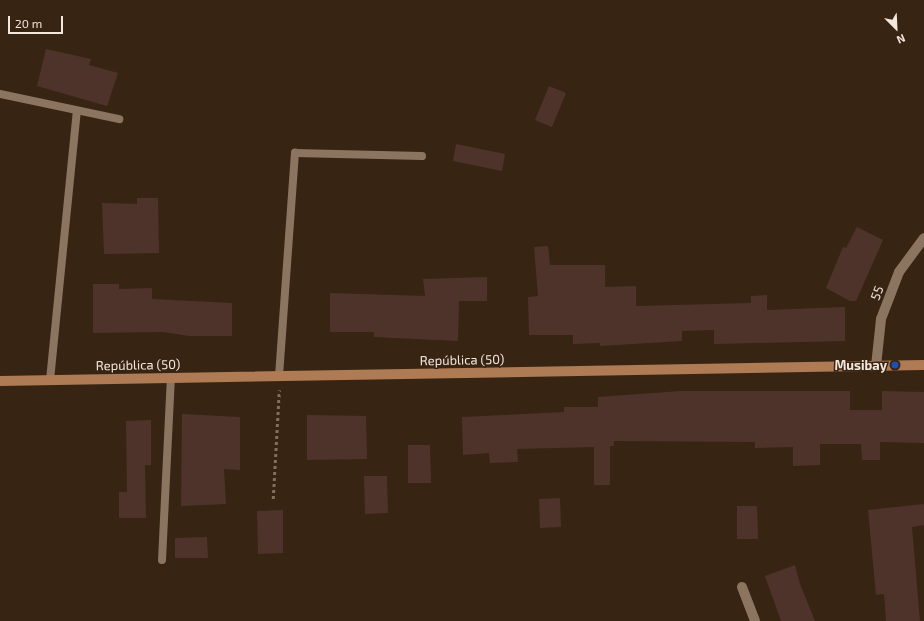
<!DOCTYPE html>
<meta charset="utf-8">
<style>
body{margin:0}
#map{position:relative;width:924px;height:621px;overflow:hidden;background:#382413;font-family:"Exo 2",sans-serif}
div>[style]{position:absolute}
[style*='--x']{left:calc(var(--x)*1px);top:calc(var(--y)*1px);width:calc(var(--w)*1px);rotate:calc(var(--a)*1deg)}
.building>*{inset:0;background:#4e332b}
.path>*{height:2.5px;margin-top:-1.25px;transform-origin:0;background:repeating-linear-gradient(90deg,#817061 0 3px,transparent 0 6px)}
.lane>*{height:8px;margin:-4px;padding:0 4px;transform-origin:4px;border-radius:4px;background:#8b7460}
.street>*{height:10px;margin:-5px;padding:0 5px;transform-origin:5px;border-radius:5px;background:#8b7460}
.secondary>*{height:10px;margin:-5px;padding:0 5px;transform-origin:5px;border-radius:5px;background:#ae7b54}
.dots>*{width:11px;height:11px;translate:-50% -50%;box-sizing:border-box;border:2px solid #382413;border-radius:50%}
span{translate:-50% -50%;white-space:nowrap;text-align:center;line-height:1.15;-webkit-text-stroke:3px #382413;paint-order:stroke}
.street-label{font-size:13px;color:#f3e6db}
.poi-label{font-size:13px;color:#f3e6db;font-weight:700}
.right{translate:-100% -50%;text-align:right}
.north{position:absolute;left:876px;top:8px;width:40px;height:40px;-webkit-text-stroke:3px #382413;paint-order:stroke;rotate:156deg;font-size:11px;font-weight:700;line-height:16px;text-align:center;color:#f3e6db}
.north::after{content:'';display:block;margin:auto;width:14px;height:18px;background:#f3e6db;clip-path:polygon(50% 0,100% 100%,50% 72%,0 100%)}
.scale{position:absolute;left:8px;top:16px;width:55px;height:18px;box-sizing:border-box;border:2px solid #f3e6db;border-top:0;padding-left:5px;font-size:12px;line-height:14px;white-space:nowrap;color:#f3e6db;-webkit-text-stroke:3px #382413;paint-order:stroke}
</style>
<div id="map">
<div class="building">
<div style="clip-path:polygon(46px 49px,91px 59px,89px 65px,118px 73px,107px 106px,37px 86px)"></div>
<div style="clip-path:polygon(549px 86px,566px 93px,552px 127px,535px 120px)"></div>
<div style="clip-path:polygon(456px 144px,505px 154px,502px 171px,453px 161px)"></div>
<div style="clip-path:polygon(137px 198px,158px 198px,159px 253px,104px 254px,102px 203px,137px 204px)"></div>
<div style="clip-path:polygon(857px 227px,883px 240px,856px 301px,850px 301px,826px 288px,843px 247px,846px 248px)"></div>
<div style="clip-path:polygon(548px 246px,550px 265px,605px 265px,605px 287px,636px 286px,636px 306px,751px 303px,751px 296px,767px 295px,767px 310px,845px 307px,845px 341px,714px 344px,714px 330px,682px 331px,682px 341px,600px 346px,600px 343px,573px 344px,573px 335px,529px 335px,528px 297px,538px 296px,534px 247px)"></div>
<div style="clip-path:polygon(487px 277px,487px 301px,459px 301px,458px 341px,374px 337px,374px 332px,330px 332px,330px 293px,425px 296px,423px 279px)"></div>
<div style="clip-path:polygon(93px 284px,119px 284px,119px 289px,152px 288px,152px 299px,232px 303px,232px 336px,189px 336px,163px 332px,93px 333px)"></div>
<div style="clip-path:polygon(681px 391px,850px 391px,850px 410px,882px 410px,882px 391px,924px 392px,924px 443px,880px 442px,880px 460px,862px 460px,861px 444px,820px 444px,820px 465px,793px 466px,793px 447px,755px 448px,755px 442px,614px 441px,614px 446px,610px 446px,610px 485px,594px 485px,594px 447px,517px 449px,518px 462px,490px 463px,489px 453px,463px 455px,462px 417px,564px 412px,564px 407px,598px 407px,598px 397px)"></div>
<div style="clip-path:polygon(182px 414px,240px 417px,240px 470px,224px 469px,226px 504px,181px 506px)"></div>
<div style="clip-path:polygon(307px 415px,366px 416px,367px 459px,307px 460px)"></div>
<div style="clip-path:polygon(151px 420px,151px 465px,145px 465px,146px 518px,119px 518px,119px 492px,127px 492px,126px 421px)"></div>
<div style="clip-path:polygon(408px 445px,430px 445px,431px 483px,408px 483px)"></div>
<div style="clip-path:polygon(364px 476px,387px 476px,388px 513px,365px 514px)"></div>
<div style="clip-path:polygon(560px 498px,561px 527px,540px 528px,539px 499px)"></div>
<div style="clip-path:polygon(924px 504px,924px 525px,912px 527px,920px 621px,886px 621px,884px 594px,876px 595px,868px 510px)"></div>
<div style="clip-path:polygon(737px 506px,757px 506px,758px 539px,737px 539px)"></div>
<div style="clip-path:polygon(283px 510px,283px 553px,258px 554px,257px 511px)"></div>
<div style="clip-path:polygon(207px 537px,208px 558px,175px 558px,175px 538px)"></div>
<div style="clip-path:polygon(795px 565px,800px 584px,815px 621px,781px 621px,765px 576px)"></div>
</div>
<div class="path">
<div style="--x:273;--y:499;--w:109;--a:-86.8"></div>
</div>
<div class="lane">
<div style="--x:0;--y:94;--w:122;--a:11.9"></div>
<div style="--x:279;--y:376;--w:224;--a:-85.9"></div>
<div style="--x:295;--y:153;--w:127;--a:1.4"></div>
<div style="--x:50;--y:380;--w:270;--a:-84.3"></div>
<div style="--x:162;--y:560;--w:182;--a:-87.2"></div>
</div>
<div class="street">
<div style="--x:876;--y:366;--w:47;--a:-83.9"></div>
<div style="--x:881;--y:319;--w:50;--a:-69"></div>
<div style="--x:899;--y:272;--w:42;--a:-53.7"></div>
<div style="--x:742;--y:587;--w:36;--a:69"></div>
</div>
<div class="secondary">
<div style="--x:0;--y:381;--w:924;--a:-0.99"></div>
</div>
<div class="dots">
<div style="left:895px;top:365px;background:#1a4fb4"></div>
</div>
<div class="street-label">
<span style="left:877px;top:293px;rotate:-69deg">55</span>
<span style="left:462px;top:360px;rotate:-1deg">República (50)</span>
<span style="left:138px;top:365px;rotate:-1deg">República (50)</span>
</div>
<div class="poi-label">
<span class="right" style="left:887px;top:365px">Musibay</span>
</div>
<div class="north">N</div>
<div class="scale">20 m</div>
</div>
